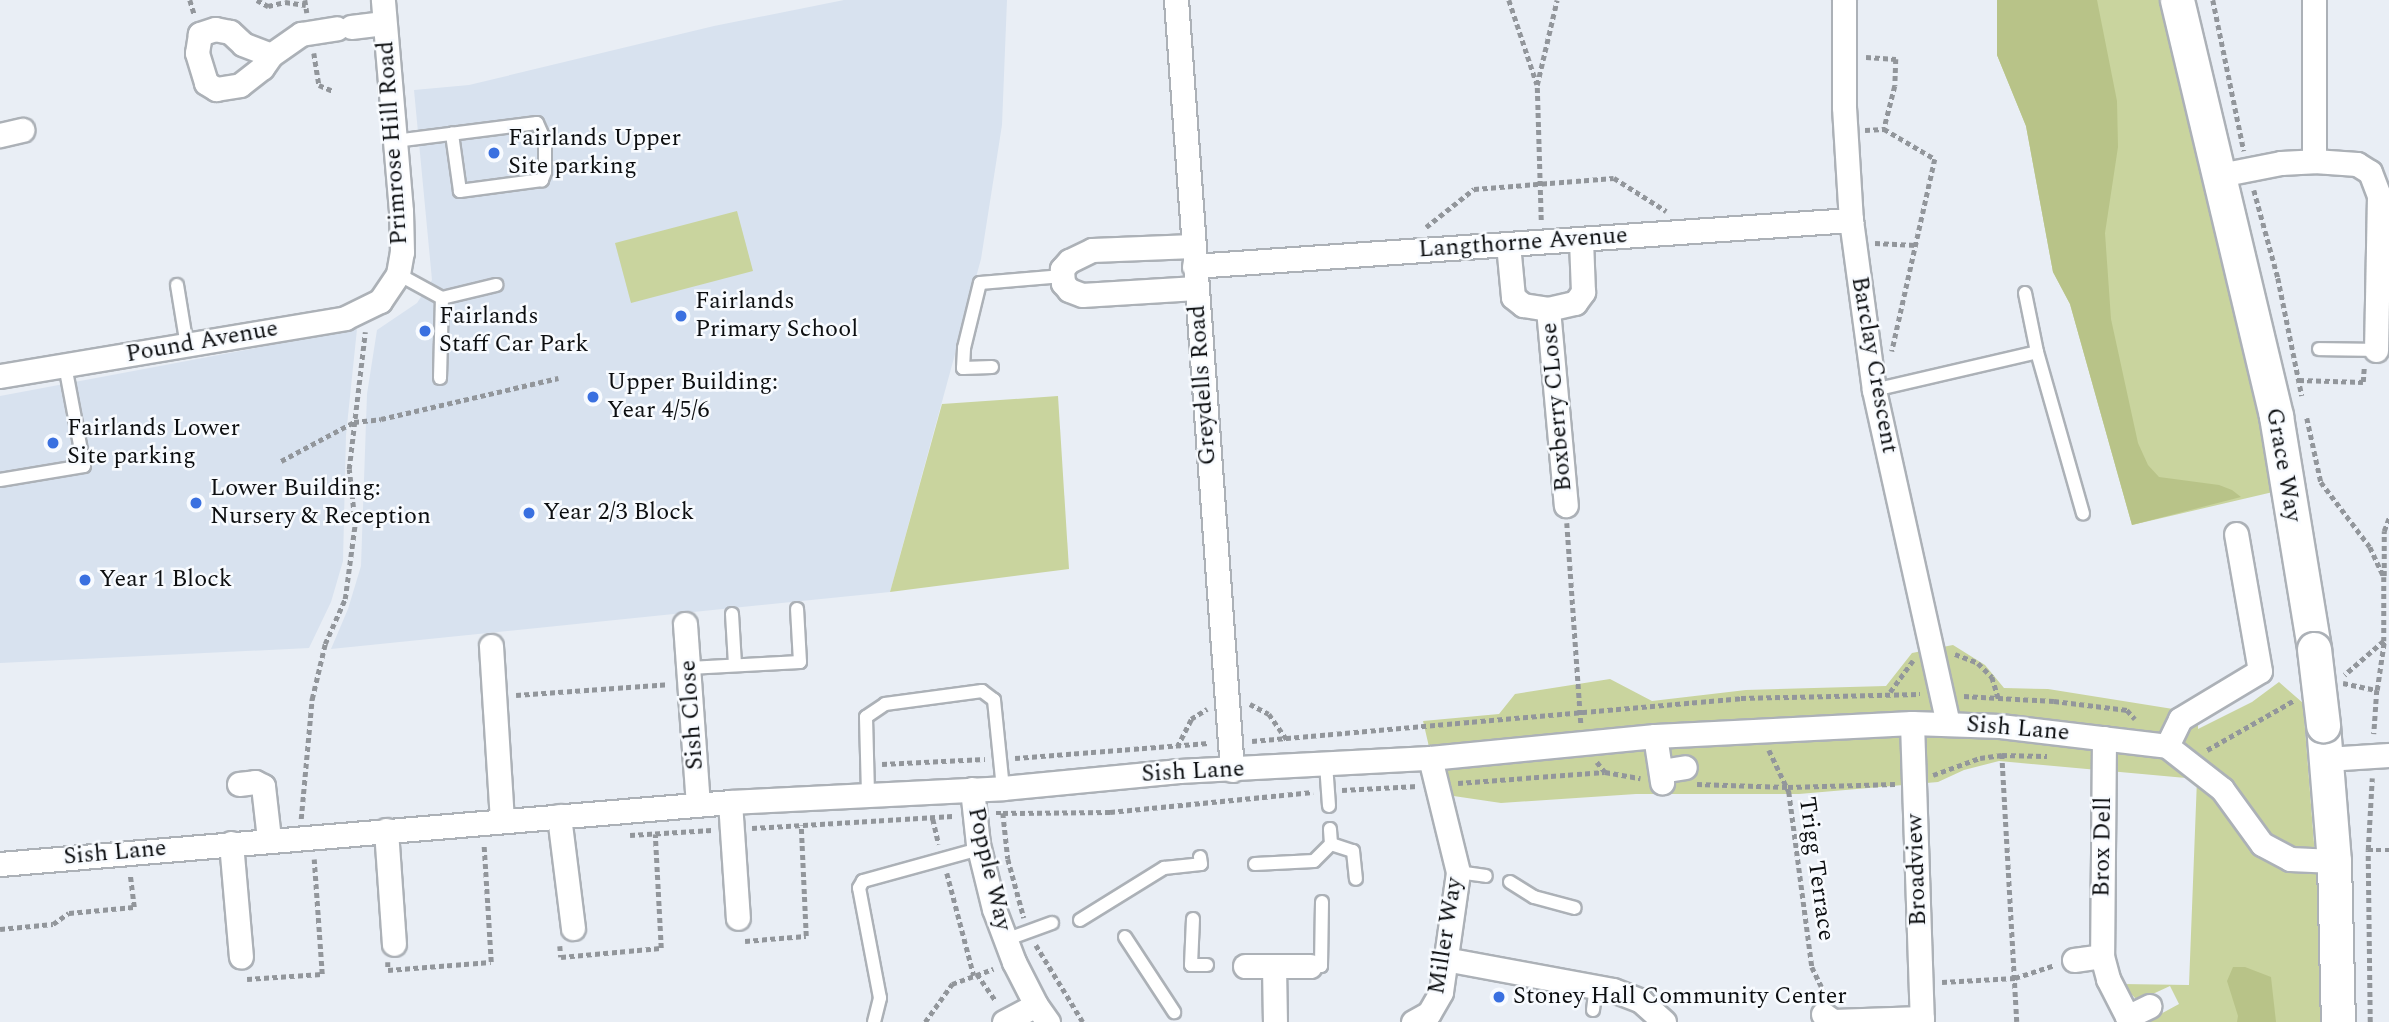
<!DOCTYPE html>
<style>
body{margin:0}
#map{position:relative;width:2389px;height:1022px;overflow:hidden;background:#e9eef5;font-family:Spectral,serif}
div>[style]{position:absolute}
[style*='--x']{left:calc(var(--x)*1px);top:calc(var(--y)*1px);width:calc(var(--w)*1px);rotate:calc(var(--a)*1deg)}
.built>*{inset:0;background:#d8e2ef}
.green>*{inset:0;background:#c9d49e}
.forest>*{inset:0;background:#b8c388}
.path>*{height:4.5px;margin-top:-2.25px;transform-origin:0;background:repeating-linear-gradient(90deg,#92969b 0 5px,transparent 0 8.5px)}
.roads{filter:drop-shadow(2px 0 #acb1b7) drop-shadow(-2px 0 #acb1b7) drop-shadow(0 2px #acb1b7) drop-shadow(0 -2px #acb1b7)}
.lane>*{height:12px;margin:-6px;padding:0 6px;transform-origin:6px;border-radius:6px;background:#fff}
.street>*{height:23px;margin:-11.5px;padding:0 11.5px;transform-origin:11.5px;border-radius:11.5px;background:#fff}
.secondary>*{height:33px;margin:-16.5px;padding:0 16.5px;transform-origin:16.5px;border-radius:16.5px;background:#fff}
.bridges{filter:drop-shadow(2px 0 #acb1b7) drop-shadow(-2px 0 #acb1b7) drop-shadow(0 2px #acb1b7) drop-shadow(0 -2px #acb1b7)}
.secondary-bridge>*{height:33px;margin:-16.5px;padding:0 16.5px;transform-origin:16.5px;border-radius:16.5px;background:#fff}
.dots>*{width:19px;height:19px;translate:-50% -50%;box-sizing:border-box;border:4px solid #f8fbff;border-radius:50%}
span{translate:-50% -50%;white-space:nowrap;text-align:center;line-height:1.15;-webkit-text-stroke:5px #f8fbff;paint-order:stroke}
.poi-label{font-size:24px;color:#0c0e10}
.left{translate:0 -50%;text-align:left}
.street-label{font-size:24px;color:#0c0e10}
</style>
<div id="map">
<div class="built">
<div style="clip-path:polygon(844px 0,1007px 0,1002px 125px,981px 259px,890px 592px,331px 649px,348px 609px,361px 566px,367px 394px,377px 330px,417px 303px,432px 280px,414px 90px,469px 85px,714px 26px)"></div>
<div style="clip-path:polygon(357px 329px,346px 435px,343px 561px,331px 602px,309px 648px,0 663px,0 396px)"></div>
</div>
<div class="green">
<div style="clip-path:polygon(1997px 0,2162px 0,2241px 334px,2273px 492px,2132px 525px,2070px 304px,2053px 272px,2026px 126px,1997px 55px)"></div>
<div style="clip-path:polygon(737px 211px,753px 271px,631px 303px,615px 243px)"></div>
<div style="clip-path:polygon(1058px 396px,1069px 569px,890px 592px,942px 404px)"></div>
<div style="clip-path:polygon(1953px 645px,1985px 665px,2004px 688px,2048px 689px,2198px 713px,2198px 729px,2252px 702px,2279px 682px,2303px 703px,2318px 894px,2322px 1022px,2146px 1022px,2179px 1004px,2170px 986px,2144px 998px,2135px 998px,2122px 984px,2189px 985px,2197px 779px,1999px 761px,1964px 770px,1938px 782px,1799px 794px,1636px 794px,1501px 803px,1440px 794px,1423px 721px,1499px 714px,1515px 694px,1610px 679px,1652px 701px,1746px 690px,1886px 686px,1912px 653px)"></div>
</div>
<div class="forest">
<div style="clip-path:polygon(1997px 0,2097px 0,2117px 101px,2118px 147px,2105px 233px,2111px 319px,2138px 443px,2148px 465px,2159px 477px,2219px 485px,2232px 490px,2241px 497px,2132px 525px,2070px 304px,2053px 272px,2026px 126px,1997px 55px)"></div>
<div style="clip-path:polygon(2233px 967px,2245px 967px,2271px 977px,2276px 1022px,2237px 1022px,2238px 1016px,2227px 981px)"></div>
</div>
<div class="path">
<div style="--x:190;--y:0;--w:14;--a:73"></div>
<div style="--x:257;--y:0;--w:13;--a:29"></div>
<div style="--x:268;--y:6;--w:17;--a:-13"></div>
<div style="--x:285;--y:2;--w:21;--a:8"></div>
<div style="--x:305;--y:0;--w:13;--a:81"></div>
<div style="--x:1509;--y:0;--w:89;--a:71.6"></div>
<div style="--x:2213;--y:0;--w:154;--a:78.4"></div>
<div style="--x:314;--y:53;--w:32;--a:81"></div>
<div style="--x:319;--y:85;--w:15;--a:23"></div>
<div style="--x:1866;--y:57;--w:30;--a:4"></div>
<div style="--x:1896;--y:59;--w:27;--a:92"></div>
<div style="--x:1895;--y:86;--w:44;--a:104.3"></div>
<div style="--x:1865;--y:130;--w:19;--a:-3"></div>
<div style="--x:1884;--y:129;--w:59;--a:30.5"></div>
<div style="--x:1935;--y:159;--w:197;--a:102.6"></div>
<div style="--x:2254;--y:190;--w:91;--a:74.7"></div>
<div style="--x:2278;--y:278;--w:120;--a:78.5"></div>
<div style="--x:1541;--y:220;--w:135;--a:-91.7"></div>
<div style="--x:1537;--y:85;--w:87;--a:-76.8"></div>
<div style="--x:1426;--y:227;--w:61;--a:-38.4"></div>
<div style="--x:1474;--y:189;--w:140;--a:-4.5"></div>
<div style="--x:1614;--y:178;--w:62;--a:32.4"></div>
<div style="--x:1875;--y:243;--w:41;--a:2.8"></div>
<div style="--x:2299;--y:380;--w:64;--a:1.8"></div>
<div style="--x:2363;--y:382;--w:15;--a:-86"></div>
<div style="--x:2307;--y:418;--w:66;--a:77.7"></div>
<div style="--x:2321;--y:482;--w:81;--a:53"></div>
<div style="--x:2370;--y:547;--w:33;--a:65"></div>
<div style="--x:2384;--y:577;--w:64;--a:90"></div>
<div style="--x:2384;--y:641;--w:52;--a:138.9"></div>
<div style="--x:281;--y:461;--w:83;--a:-28.1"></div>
<div style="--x:354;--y:422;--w:27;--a:-6"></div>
<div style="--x:381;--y:419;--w:182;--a:-13"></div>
<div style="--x:1567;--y:523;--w:201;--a:86"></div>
<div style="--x:2384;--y:576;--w:45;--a:-90"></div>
<div style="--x:2384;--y:531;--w:14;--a:-69"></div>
<div style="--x:1955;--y:654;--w:25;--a:21"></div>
<div style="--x:1978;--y:663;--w:20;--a:45"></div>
<div style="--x:1992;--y:677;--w:24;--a:73"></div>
<div style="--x:2343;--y:683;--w:35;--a:12"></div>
<div style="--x:2377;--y:690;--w:44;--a:93.9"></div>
<div style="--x:2377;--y:690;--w:49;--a:-81.7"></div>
<div style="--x:1890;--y:692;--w:39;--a:-54"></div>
<div style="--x:516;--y:695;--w:152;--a:-4.1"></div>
<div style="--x:1964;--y:696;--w:90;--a:3.2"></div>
<div style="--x:2054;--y:701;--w:74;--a:7"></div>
<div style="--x:2127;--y:710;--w:12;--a:48"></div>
<div style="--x:1250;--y:704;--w:21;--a:28"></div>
<div style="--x:1269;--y:714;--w:32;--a:55"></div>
<div style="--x:1252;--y:741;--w:491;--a:-5"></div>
<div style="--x:1741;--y:698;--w:179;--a:-1.3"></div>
<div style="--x:1177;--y:747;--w:31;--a:-63"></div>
<div style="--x:1191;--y:719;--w:19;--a:-32"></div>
<div style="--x:1769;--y:750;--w:47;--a:64.5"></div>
<div style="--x:1789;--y:792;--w:177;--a:82.5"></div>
<div style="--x:1812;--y:967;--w:30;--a:64"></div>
<div style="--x:2207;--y:750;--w:99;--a:-29.7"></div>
<div style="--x:2002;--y:754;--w:268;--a:86.8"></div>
<div style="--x:1015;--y:758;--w:194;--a:-4.4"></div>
<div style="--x:1597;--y:762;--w:13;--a:51"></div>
<div style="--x:1605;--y:772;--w:36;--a:10"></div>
<div style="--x:882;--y:764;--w:103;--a:-2.8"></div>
<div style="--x:1933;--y:775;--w:50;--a:-19.9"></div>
<div style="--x:1980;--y:758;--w:22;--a:-8"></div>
<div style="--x:2002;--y:755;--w:45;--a:1.3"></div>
<div style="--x:1458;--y:783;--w:147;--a:-4.3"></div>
<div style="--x:1697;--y:784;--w:91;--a:1.9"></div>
<div style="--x:1788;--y:787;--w:107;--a:-1.6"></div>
<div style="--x:1342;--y:790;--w:76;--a:-3"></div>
<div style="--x:996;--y:813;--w:7;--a:0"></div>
<div style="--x:1003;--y:813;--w:46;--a:83.8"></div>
<div style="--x:1008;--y:859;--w:61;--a:74.8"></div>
<div style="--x:1003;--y:813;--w:107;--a:-0.5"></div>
<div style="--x:1110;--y:812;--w:204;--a:-5.6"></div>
<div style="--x:301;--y:819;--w:121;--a:-84.8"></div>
<div style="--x:312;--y:699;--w:57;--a:-76.7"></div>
<div style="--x:325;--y:644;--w:49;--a:-66"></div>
<div style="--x:345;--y:599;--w:76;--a:-82.4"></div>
<div style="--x:355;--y:524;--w:55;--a:-96.2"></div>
<div style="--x:349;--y:469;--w:138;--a:-83.3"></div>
<div style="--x:933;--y:819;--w:26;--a:77"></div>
<div style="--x:752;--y:828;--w:201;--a:-3.4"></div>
<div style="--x:630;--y:835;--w:82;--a:-3.5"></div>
<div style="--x:2368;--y:850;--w:21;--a:0"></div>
<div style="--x:947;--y:873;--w:106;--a:75.3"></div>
<div style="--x:0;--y:929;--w:53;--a:-5.4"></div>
<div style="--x:53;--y:924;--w:19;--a:-35"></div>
<div style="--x:69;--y:913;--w:65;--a:-5.3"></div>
<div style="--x:134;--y:907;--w:33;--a:-97"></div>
<div style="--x:745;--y:941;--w:61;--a:-4.7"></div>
<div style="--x:806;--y:936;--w:111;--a:-92.6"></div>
<div style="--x:1036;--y:945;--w:90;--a:58.6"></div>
<div style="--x:560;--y:946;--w:11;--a:85"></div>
<div style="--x:561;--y:957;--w:100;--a:-5.1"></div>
<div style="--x:661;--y:948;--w:114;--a:-93"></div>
<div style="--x:388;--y:962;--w:8;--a:90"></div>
<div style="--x:388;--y:970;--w:103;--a:-4.4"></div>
<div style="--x:491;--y:962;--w:116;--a:-93.5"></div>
<div style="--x:977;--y:974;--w:33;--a:55"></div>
<div style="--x:247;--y:979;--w:75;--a:-3.8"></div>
<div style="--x:322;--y:974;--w:115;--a:-94"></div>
<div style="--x:1942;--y:982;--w:73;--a:-3.1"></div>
<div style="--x:2015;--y:978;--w:40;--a:-18"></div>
<div style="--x:925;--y:1022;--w:47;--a:-54.6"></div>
<div style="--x:952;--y:984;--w:44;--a:-20.1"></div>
<div style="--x:2370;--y:1022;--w:172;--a:-90.7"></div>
<div style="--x:2368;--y:850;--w:72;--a:-86.8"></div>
</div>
<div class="roads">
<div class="lane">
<div style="--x:395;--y:141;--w:143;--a:-7.2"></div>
<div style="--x:537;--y:123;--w:20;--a:66"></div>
<div style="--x:545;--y:141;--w:31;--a:90"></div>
<div style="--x:545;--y:172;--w:9;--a:111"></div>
<div style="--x:542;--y:180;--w:83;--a:172.4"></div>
<div style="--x:460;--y:191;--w:58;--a:-98"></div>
<div style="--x:398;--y:274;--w:50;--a:28.6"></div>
<div style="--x:442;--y:298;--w:56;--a:-13.5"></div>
<div style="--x:177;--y:285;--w:62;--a:80.7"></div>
<div style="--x:2025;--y:293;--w:60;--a:78.5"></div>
<div style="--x:2037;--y:352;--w:168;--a:74.1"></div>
<div style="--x:2319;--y:349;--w:57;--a:1"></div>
<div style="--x:992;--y:367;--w:29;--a:178"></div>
<div style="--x:963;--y:368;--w:20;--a:-87"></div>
<div style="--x:964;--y:348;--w:67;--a:-76.2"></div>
<div style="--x:980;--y:283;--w:83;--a:-4.8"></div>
<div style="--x:440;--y:378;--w:80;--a:-88.6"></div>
<div style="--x:1874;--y:390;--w:167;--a:-13.1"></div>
<div style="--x:0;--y:480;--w:85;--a:-9.5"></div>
<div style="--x:84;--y:466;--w:103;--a:-100.7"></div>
<div style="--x:732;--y:614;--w:51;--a:86.6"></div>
<div style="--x:689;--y:668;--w:111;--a:-3.1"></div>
<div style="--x:800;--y:662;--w:53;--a:-93.2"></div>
<div style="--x:1326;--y:764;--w:42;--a:85.9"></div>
<div style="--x:868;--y:794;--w:77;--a:-91.5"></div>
<div style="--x:866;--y:717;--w:23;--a:-34"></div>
<div style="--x:885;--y:704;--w:98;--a:-7.6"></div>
<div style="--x:982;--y:691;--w:15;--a:37"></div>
<div style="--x:994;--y:700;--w:88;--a:84.2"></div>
<div style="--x:1331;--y:844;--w:23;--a:18"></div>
<div style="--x:1353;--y:851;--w:28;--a:84"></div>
<div style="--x:1255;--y:864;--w:59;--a:-2.9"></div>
<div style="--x:1314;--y:861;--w:24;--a:-45"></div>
<div style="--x:1331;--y:844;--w:15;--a:-94"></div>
<div style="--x:1458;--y:872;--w:28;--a:8"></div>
<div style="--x:1510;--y:882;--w:28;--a:32"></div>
<div style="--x:1534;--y:897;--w:42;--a:15"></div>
<div style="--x:1193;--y:919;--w:46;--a:92.5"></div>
<div style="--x:1191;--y:965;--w:16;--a:0"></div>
<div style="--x:1080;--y:920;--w:99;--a:-31.8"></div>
<div style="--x:1164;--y:868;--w:37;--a:-6"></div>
<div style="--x:1201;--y:864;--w:7;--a:-98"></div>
<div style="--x:1125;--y:937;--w:90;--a:56.8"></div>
<div style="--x:1005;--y:940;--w:50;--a:-19.9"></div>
<div style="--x:1310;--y:966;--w:11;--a:0"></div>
<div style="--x:1321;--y:966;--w:64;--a:-89.1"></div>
<div style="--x:1593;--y:1010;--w:24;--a:-83"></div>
<div style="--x:874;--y:1022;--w:25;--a:-76"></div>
<div style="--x:880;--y:998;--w:112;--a:-100.8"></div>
<div style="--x:859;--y:888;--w:8;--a:-60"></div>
<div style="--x:863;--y:881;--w:120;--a:-15.4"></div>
</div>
<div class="street">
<div style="--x:1176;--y:0;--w:772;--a:85.84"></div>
<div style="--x:1844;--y:0;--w:107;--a:90"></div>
<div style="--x:1844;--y:107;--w:113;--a:86.5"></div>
<div style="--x:1851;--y:220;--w:172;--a:82.3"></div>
<div style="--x:1874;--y:390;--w:341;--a:77.5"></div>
<div style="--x:2314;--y:0;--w:161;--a:90"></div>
<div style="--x:351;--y:27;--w:33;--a:-7"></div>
<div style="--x:271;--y:55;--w:30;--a:-159"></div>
<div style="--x:243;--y:44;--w:18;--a:-137"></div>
<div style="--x:230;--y:32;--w:15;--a:-169"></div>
<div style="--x:215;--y:29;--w:16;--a:162"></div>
<div style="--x:200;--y:34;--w:19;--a:99"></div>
<div style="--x:197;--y:53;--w:31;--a:73"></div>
<div style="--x:206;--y:83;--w:12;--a:31"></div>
<div style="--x:216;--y:89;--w:24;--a:-9"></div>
<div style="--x:240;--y:85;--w:28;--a:-38"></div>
<div style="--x:262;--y:68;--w:16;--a:-55"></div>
<div style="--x:271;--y:55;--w:37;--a:-35"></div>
<div style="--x:301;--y:34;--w:36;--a:-9"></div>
<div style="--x:0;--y:135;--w:23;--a:-13"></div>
<div style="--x:2220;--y:175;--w:62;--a:-11.1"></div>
<div style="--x:2281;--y:163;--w:33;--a:-3"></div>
<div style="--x:2314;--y:161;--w:43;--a:4"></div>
<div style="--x:2357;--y:164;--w:15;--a:32"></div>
<div style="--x:2370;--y:172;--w:26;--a:69"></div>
<div style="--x:2379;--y:196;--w:154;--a:91.1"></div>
<div style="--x:1508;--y:244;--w:53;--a:84.6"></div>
<div style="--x:1513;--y:297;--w:13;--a:39"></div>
<div style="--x:1523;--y:305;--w:25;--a:9"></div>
<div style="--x:1548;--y:309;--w:197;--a:84.8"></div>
<div style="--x:1193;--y:246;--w:101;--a:177.7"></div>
<div style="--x:1092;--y:250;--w:25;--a:154"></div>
<div style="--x:1069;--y:261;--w:11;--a:131"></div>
<div style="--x:1062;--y:269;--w:14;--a:86"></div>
<div style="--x:1063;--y:283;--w:9;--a:49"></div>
<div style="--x:1069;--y:290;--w:14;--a:21"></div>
<div style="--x:1082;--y:295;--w:114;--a:-3.5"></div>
<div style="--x:1194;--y:266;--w:659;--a:-4.01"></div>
<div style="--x:1548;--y:309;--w:28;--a:-13"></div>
<div style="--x:1575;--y:303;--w:14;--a:-54"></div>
<div style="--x:1583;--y:292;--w:52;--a:-92.2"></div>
<div style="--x:0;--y:376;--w:350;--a:-9.5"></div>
<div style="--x:345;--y:318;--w:39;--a:-26"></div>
<div style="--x:380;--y:301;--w:32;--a:-56"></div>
<div style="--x:398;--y:274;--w:22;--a:-80"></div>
<div style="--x:402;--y:252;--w:41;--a:-91.4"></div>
<div style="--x:401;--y:211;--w:212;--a:-94.9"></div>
<div style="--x:685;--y:624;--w:181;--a:85.9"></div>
<div style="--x:491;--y:646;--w:174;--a:86.4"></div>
<div style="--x:1912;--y:723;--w:299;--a:88.1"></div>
<div style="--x:1655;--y:736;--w:47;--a:81.3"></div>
<div style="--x:2104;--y:738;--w:218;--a:90.5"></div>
<div style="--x:2102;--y:956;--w:24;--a:75"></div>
<div style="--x:2108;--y:979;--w:48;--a:62.9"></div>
<div style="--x:2167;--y:746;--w:30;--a:-64"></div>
<div style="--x:2180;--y:719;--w:93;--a:-31"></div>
<div style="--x:2260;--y:671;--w:139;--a:-99.9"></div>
<div style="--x:2326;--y:759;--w:63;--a:-3.6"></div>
<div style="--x:1661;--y:771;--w:24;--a:-9"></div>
<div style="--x:239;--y:784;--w:16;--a:-7"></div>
<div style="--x:255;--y:782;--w:9;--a:27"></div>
<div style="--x:263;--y:786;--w:53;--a:83.5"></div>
<div style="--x:972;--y:789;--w:55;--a:83.8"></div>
<div style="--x:978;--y:844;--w:67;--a:76.2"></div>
<div style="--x:994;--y:909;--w:57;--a:69.3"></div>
<div style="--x:1014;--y:962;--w:48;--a:62.9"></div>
<div style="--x:1036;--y:1005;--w:21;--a:55"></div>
<div style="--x:730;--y:802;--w:116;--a:86.1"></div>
<div style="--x:559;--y:816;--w:113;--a:82.9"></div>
<div style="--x:386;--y:830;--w:114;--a:86"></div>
<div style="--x:231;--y:843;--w:114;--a:85"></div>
<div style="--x:0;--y:864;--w:733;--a:-4.85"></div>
<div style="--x:730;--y:802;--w:273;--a:-2.9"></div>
<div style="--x:1003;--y:788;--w:177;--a:-5.5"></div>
<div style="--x:1179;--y:771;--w:251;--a:-3"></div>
<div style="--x:1430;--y:758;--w:226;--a:-5.6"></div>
<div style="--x:1655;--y:736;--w:257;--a:-2.9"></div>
<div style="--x:1912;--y:723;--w:88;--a:2"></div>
<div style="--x:2000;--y:726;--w:168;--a:6.8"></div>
<div style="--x:2167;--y:746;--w:70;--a:38"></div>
<div style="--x:2222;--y:789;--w:68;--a:54"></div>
<div style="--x:2262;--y:844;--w:32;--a:28"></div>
<div style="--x:2290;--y:859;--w:44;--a:2.6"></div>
<div style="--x:1445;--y:959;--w:171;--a:10.5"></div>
<div style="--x:1613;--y:990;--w:30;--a:21"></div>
<div style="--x:1641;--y:1001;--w:31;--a:42"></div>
<div style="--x:2074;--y:960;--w:28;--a:-8"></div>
<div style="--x:1245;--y:966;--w:29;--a:0"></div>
<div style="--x:1274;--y:966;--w:56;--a:89"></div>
<div style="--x:1274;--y:966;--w:36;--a:0"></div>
<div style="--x:1823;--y:1014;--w:12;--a:35"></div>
<div style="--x:1833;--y:1021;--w:89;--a:-1.9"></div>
<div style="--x:2127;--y:1017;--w:25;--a:-26"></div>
<div style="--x:1004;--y:1022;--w:36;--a:-28"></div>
<div style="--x:1413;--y:1022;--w:18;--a:-29"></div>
<div style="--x:1429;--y:1013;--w:24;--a:-60"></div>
<div style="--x:1441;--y:992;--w:121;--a:-81.9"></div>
<div style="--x:1458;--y:872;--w:117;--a:-103.8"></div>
</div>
<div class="secondary">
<div style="--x:2177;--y:0;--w:428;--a:76.6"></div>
<div style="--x:2276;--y:416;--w:236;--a:80.7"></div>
<div style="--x:2323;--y:725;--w:136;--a:85.4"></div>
<div style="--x:2334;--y:861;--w:161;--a:88.6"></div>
</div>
</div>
<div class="bridges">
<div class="secondary-bridge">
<div style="--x:2314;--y:649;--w:77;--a:83.2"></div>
</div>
</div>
<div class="dots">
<div style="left:494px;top:153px;background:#3a70e0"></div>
<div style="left:681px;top:316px;background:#3a70e0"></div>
<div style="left:425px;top:331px;background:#3a70e0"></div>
<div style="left:593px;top:397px;background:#3a70e0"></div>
<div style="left:53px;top:443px;background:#3a70e0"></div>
<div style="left:196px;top:503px;background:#3a70e0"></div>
<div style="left:529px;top:513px;background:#3a70e0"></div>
<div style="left:85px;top:580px;background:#3a70e0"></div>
<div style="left:1499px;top:997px;background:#3a70e0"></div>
</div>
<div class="poi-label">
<span class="left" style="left:508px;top:153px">Fairlands Upper<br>Site parking</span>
<span class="left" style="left:695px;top:316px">Fairlands<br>Primary School</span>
<span class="left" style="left:439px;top:331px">Fairlands<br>Staff Car Park</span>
<span class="left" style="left:607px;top:397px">Upper Building:<br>Year 4/5/6</span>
<span class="left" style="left:67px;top:443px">Fairlands Lower<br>Site parking</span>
<span class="left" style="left:210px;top:503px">Lower Building:<br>Nursery &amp; Reception</span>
<span class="left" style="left:543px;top:513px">Year 2/3 Block</span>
<span class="left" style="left:99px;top:580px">Year 1 Block</span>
<span class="left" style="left:1513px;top:997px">Stoney Hall Community Center</span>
</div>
<div class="street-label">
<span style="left:393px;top:143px;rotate:-94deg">Primrose Hill Road</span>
<span style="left:1523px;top:243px;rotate:-4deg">Langthorne Avenue</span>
<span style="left:202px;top:342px;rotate:-10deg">Pound Avenue</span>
<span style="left:1874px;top:365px;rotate:80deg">Barclay Crescent</span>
<span style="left:1203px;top:385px;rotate:-94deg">Greydells Road</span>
<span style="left:1557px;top:407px;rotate:-95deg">Boxberry CLose</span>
<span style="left:2283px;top:465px;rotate:80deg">Grace Way</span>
<span style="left:692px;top:715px;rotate:-94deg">Sish Close</span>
<span style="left:2018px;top:729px;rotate:5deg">Sish Lane</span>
<span style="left:1193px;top:772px;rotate:-3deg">Sish Lane</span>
<span style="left:2103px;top:847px;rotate:-89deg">Brox Dell</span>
<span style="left:115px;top:853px;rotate:-5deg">Sish Lane</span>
<span style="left:989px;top:869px;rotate:77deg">Popple Way</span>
<span style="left:1816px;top:869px;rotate:82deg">Trigg Terrace</span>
<span style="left:1917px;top:870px;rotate:-92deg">Broadview</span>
<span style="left:1446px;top:936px;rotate:-81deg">Miller Way</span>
</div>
</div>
